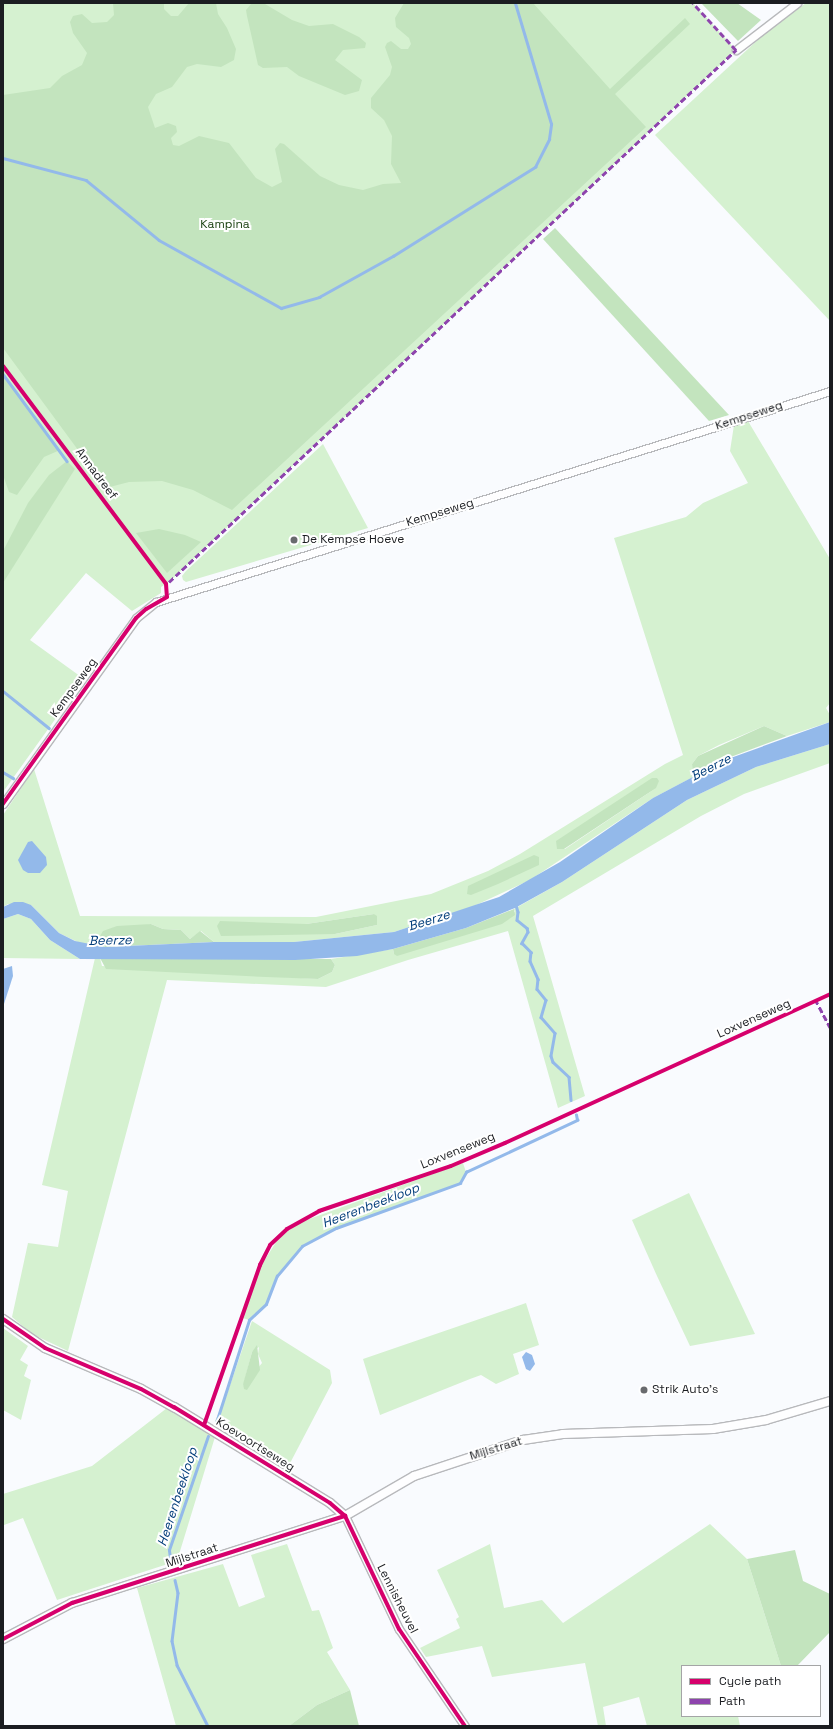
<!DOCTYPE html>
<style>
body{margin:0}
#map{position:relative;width:833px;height:1729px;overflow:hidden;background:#f9fbfe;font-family:"Space Grotesk",sans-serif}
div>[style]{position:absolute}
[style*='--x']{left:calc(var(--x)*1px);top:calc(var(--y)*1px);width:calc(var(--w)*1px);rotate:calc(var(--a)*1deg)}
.green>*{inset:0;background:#d5f1d0}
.forest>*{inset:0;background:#c3e4be}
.water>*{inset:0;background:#93b9ea}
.stream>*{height:2.5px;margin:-1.25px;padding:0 1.25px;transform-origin:1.25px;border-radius:1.25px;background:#93b9ea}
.roads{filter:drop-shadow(1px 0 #b8b9bc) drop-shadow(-1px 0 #b8b9bc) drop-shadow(0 1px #b8b9bc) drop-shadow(0 -1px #b8b9bc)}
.minor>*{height:7px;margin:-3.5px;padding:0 3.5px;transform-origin:3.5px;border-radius:3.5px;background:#fefeff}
.tertiary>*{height:8px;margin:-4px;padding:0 4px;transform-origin:4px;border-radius:4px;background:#fefeff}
.quiet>*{height:3px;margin-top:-1.5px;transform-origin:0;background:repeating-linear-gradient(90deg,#8e44ad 0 6px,transparent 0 9px)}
.cycleway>*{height:4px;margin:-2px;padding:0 2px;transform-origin:2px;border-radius:2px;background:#d6006c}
.dots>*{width:11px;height:11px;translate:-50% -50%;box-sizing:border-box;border:2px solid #fff;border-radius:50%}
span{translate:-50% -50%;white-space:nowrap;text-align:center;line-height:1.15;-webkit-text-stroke:4px #fff;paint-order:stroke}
.park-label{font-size:12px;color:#163d0c}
.street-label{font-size:12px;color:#1b1d21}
.poi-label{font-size:12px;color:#1b1d21}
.left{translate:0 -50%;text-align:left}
.water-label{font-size:13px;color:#023d7a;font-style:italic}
.frame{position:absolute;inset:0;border:4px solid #1b1d21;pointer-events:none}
.legend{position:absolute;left:681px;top:1665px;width:140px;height:52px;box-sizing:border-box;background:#fff;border:1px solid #a4a5a6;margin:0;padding:5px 7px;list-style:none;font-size:12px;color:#1b1d21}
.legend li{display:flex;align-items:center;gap:8px;height:20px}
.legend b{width:20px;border:1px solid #a4a5a6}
</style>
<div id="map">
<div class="green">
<div style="clip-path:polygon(3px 3px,693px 3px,736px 50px,169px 582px,161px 587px,161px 593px,132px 611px,86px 573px,30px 640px,84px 679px,3px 792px)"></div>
<div style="clip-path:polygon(806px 3px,830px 3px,830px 321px,655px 135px,762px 36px)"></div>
<div style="clip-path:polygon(evenodd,748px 421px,830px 559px,830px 703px,826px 708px,830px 715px,830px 722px,787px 736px,764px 726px,719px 745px,698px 756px,692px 764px,693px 777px,653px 798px,530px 880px,474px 906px,394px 932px,294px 942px,226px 944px,214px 942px,201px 931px,190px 939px,181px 930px,163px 929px,151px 924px,100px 936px,105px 947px,84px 945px,59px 933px,31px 905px,8px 904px,3px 907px,3px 815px,34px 769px,80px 916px,316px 917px,431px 894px,488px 871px,520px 854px,665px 764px,683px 755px,614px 538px,686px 517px,703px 503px,748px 483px,730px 451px,734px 425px,748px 421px,656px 788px,565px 849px,557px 848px,656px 788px,748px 421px,374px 914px,377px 925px,335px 934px,287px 934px,306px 924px,374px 914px)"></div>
<div style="clip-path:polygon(323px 444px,368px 528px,186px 582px,183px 580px,182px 576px,186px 571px)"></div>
<div style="clip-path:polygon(830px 744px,830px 763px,744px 794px,701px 816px,533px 916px,585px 1096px,558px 1108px,508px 931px,408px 960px,326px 987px,167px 980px,68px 1351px,32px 1334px,12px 1317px,28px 1243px,58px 1247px,68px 1191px,42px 1185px,95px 958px,100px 958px,102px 966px,318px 979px,332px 972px,335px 965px,331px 959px,393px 949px,394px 954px,515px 912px,514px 909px,562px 882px,687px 800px,756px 767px)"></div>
<div style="clip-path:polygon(18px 914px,31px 919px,50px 940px,80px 959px,3px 958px,3px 919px)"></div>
<div style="clip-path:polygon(463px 1163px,466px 1172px,460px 1183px,336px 1228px,302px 1246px,277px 1276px,266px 1304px,249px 1320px,243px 1318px,261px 1266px,278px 1239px,288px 1231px,301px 1222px)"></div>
<div style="clip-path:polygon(689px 1193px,755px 1334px,690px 1346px,657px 1276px,632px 1220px)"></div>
<div style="clip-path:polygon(526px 1303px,539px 1345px,513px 1354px,519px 1374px,496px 1384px,481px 1375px,470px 1379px,380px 1415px,363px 1359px)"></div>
<div style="clip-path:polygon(evenodd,252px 1321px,330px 1370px,332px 1383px,288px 1467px,215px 1421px,226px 1397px,252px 1321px,259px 1347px,258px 1354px,262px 1363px,243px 1386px,252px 1352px,259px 1347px)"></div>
<div style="clip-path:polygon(3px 1328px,28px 1346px,20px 1360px,28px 1365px,24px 1376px,31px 1380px,21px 1420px,3px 1410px)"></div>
<div style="clip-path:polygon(167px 1408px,215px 1437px,177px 1561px,57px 1600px,23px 1518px,4px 1525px,3px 1494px,92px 1466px)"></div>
<div style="clip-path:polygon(710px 1524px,747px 1559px,781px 1666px,682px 1666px,682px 1716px,738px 1716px,740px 1726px,647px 1726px,639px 1697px,603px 1707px,606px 1726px,598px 1726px,585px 1663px,492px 1677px,482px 1646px,426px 1657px,420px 1648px,460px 1628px,456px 1619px,459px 1617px,437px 1570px,490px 1544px,504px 1608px,542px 1600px,563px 1623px)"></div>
<div style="clip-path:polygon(287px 1544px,312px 1611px,319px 1610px,333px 1648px,327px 1652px,350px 1690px,317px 1705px,289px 1726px,176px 1726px,137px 1588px,223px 1564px,239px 1607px,265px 1597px,251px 1555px)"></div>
</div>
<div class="forest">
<div style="clip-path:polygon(113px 3px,164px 3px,164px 9px,171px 16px,178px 16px,189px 3px,216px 3px,218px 14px,227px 28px,236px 49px,234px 60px,221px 67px,197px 64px,187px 67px,172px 87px,156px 94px,148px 107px,155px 128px,168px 123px,176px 126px,177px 132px,171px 138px,173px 145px,179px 146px,199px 136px,229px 143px,256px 178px,272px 187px,282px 182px,275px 149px,280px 143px,284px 144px,320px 176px,339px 185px,363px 190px,383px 184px,401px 183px,391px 164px,392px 136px,384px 120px,371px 108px,371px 98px,390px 75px,392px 67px,385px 47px,387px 43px,391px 41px,401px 49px,408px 49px,411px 44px,409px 38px,396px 27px,395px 18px,404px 3px,533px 3px,610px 89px,685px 18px,690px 24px,615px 94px,646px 127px,232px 510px,193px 490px,162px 481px,129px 482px,106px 488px,3px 348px,3px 95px,50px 88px,62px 76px,82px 65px,87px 53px,73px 33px,70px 22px,73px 16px,82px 14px,92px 23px,107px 22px,114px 15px)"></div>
<div style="clip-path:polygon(701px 3px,737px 3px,761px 20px,738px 41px)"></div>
<div style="clip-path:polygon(251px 4px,265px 4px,292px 20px,309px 26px,333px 24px,359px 37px,366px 43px,365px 48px,343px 50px,335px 60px,362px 80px,359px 91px,345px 95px,299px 76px,287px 67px,263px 68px,258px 65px,247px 16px,246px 10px)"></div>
<div style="clip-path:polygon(555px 228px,729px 415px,709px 421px,543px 239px)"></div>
<div style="clip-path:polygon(3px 374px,60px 450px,44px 457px,17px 495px,9px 492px,3px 475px)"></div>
<div style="clip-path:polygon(67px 461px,75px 469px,3px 583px,3px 551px,28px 503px,49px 475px)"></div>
<div style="clip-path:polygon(159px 529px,185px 535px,201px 542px,167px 573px,136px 533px)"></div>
<div style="clip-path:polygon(764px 726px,787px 736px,728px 758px,693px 777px,692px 764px,698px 756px)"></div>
<div style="clip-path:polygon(652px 778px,657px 778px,659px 781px,656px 788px,564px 849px,557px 849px,556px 841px)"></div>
<div style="clip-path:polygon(534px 855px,539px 857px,539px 865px,498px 884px,471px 895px,467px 894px,468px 886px)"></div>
<div style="clip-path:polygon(514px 909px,515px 915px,502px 924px,397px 956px,394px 954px,393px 949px,466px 928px)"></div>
<div style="clip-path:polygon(374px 914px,377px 916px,377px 925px,335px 934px,221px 936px,217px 926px,220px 921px,306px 924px)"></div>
<div style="clip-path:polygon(151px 924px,163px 929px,181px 930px,190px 939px,200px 931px,214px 942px,105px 947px,100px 936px,103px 931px,117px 926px)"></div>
<div style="clip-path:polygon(100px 958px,331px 959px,335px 965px,332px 972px,318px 979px,266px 977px,106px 969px)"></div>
<div style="clip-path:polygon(257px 1345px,260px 1370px,247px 1390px,244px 1389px,243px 1384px,252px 1352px)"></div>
<div style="clip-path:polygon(795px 1550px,803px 1581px,830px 1594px,830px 1632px,797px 1666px,781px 1666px,747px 1559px)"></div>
<div style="clip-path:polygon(350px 1690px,359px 1726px,289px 1726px,317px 1705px)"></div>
</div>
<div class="water">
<div style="clip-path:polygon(830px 722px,830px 744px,756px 767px,687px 800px,562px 882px,515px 908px,466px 928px,393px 949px,357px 956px,295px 960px,80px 959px,50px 940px,31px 919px,18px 914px,3px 919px,3px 907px,14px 902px,23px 902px,31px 905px,59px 933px,75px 941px,105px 947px,214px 942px,294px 942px,394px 932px,499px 897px,560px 862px,653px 798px,725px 760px)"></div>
<div style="clip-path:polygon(32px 841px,46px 857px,47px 865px,40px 873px,28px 873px,23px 870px,18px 860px,28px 842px)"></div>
<div style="clip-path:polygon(12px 966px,13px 976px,3px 1007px,3px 969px)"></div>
<div style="clip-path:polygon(526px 1352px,532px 1355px,535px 1364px,530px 1371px,526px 1369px,522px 1357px)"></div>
</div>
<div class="stream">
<div style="--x:3;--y:158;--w:86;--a:14.8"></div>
<div style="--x:86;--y:180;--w:94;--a:39.4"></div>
<div style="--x:159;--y:240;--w:140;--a:29.1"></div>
<div style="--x:281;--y:308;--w:40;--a:-16"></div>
<div style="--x:319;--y:297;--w:85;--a:-29"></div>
<div style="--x:393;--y:256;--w:168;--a:-32.1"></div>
<div style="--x:535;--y:167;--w:31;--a:-63"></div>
<div style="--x:549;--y:139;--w:15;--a:-82"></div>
<div style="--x:551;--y:124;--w:126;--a:-106.6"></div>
<div style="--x:3;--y:374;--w:108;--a:53.7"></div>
<div style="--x:3;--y:691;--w:59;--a:38.8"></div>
<div style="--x:3;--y:772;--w:12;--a:31"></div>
<div style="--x:516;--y:905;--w:7;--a:74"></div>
<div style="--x:518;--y:912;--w:8;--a:97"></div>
<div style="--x:517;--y:920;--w:13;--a:39"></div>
<div style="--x:527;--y:928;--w:4;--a:76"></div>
<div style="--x:528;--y:932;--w:13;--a:119"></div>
<div style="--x:522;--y:943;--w:13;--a:45"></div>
<div style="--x:531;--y:952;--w:9;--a:96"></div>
<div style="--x:530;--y:961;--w:20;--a:66"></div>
<div style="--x:538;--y:979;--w:10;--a:96"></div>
<div style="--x:537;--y:989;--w:14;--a:51"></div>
<div style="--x:546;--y:1000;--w:18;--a:106"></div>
<div style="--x:541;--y:1017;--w:21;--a:49"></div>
<div style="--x:555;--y:1033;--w:23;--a:100"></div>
<div style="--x:551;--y:1056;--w:6;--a:72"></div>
<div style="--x:553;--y:1062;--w:22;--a:43"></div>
<div style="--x:569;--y:1077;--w:23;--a:85"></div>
<div style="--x:216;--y:1423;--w:108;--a:-72.2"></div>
<div style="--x:249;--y:1320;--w:23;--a:-43"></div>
<div style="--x:266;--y:1304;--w:30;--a:-69"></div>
<div style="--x:277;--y:1276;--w:39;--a:-50"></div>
<div style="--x:302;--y:1246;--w:38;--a:-28"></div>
<div style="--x:336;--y:1228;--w:132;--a:-19.9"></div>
<div style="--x:460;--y:1183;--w:13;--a:-61"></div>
<div style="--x:466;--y:1172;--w:123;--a:-25.1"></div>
<div style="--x:577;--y:1120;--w:5;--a:-101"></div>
<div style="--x:171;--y:1565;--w:15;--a:-98"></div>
<div style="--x:169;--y:1550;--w:120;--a:-71.1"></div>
<div style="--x:175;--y:1580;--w:13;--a:77"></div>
<div style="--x:178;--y:1593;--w:48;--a:97.1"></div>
<div style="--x:172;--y:1641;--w:25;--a:78"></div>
<div style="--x:177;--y:1665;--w:68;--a:63.1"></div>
</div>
<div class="roads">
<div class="minor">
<div style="--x:736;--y:50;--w:77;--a:-37.6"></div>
<div style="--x:3;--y:804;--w:229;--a:-54.4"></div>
<div style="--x:136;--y:618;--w:26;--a:-39"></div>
<div style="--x:156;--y:602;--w:706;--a:-17.38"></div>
<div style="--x:345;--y:1516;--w:125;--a:64.5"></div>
<div style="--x:399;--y:1629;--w:117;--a:55.8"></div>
</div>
<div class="tertiary">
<div style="--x:3;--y:1319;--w:51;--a:34.6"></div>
<div style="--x:45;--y:1348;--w:104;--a:23.1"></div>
<div style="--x:141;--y:1389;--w:38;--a:29"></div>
<div style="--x:174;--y:1407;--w:183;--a:31.6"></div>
<div style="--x:330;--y:1503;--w:20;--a:41"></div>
<div style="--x:3;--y:1639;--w:78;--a:-27.6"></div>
<div style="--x:72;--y:1603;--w:287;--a:-17.7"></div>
<div style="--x:345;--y:1516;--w:80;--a:-30.1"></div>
<div style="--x:414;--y:1476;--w:115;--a:-18.3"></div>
<div style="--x:523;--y:1440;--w:40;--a:-8.5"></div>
<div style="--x:563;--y:1434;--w:150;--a:-1.9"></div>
<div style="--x:713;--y:1429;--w:54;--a:-9.6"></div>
<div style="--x:766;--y:1420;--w:67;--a:-16.5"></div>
</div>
</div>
<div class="quiet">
<div style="--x:169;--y:582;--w:778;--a:-43.18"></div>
<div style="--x:736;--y:50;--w:64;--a:-132.5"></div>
<div style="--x:815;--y:999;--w:32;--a:62"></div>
</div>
<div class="cycleway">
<div style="--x:3;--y:366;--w:272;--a:53.2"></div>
<div style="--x:166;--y:584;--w:13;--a:86"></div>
<div style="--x:167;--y:597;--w:24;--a:150"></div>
<div style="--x:146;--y:609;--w:13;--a:138"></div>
<div style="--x:136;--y:618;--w:229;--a:125.6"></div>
<div style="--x:3;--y:1319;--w:51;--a:34.6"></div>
<div style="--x:45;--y:1348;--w:104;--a:23.1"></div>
<div style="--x:141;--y:1389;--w:38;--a:29"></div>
<div style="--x:174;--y:1407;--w:183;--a:31.6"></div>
<div style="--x:330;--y:1503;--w:20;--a:41"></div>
<div style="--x:345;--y:1516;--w:125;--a:64.5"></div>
<div style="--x:399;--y:1629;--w:117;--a:55.8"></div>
<div style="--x:204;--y:1425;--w:170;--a:-70.7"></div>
<div style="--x:260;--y:1265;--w:22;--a:-63"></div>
<div style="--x:270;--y:1245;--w:23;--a:-43"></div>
<div style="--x:287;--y:1229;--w:37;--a:-29"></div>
<div style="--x:319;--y:1211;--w:139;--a:-18.8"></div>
<div style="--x:451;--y:1166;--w:59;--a:-23.1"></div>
<div style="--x:505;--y:1143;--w:358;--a:-24.6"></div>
<div style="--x:3;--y:1639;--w:78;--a:-27.6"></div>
<div style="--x:72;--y:1603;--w:287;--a:-17.7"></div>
</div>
<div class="dots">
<div style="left:294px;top:540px;background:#696b6e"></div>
<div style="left:644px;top:1390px;background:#696b6e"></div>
</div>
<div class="park-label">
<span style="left:225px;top:225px">Kampina</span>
</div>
<div class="street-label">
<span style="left:749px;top:416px;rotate:-18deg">Kempseweg</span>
<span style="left:96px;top:474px;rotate:53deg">Annadreef</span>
<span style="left:440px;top:513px;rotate:-17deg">Kempseweg</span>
<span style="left:74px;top:688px;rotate:-54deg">Kempseweg</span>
<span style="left:754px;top:1019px;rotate:-24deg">Loxvenseweg</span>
<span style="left:458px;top:1151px;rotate:-22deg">Loxvenseweg</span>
<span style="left:255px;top:1445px;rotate:32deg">Koevoortseweg</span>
<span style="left:496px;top:1449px;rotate:-17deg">Mijlstraat</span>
<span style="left:192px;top:1556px;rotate:-18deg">Mijlstraat</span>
<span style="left:397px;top:1599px;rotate:63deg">Lennisheuvel</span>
</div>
<div class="poi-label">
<span class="left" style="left:302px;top:540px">De Kempse Hoeve</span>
<span class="left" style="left:652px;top:1390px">Strik Auto's</span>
</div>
<div class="water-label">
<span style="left:711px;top:768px;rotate:-27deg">Beerze</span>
<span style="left:429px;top:921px;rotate:-17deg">Beerze</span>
<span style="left:110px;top:941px;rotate:-1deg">Beerze</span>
<span style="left:371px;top:1206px;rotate:-21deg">Heerenbeekloop</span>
<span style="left:178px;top:1497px;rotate:-72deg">Heerenbeekloop</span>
</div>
<div class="frame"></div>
<ul class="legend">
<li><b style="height:5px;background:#d6006c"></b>Cycle path</li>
<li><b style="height:5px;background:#8e44ad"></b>Path</li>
</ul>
</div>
